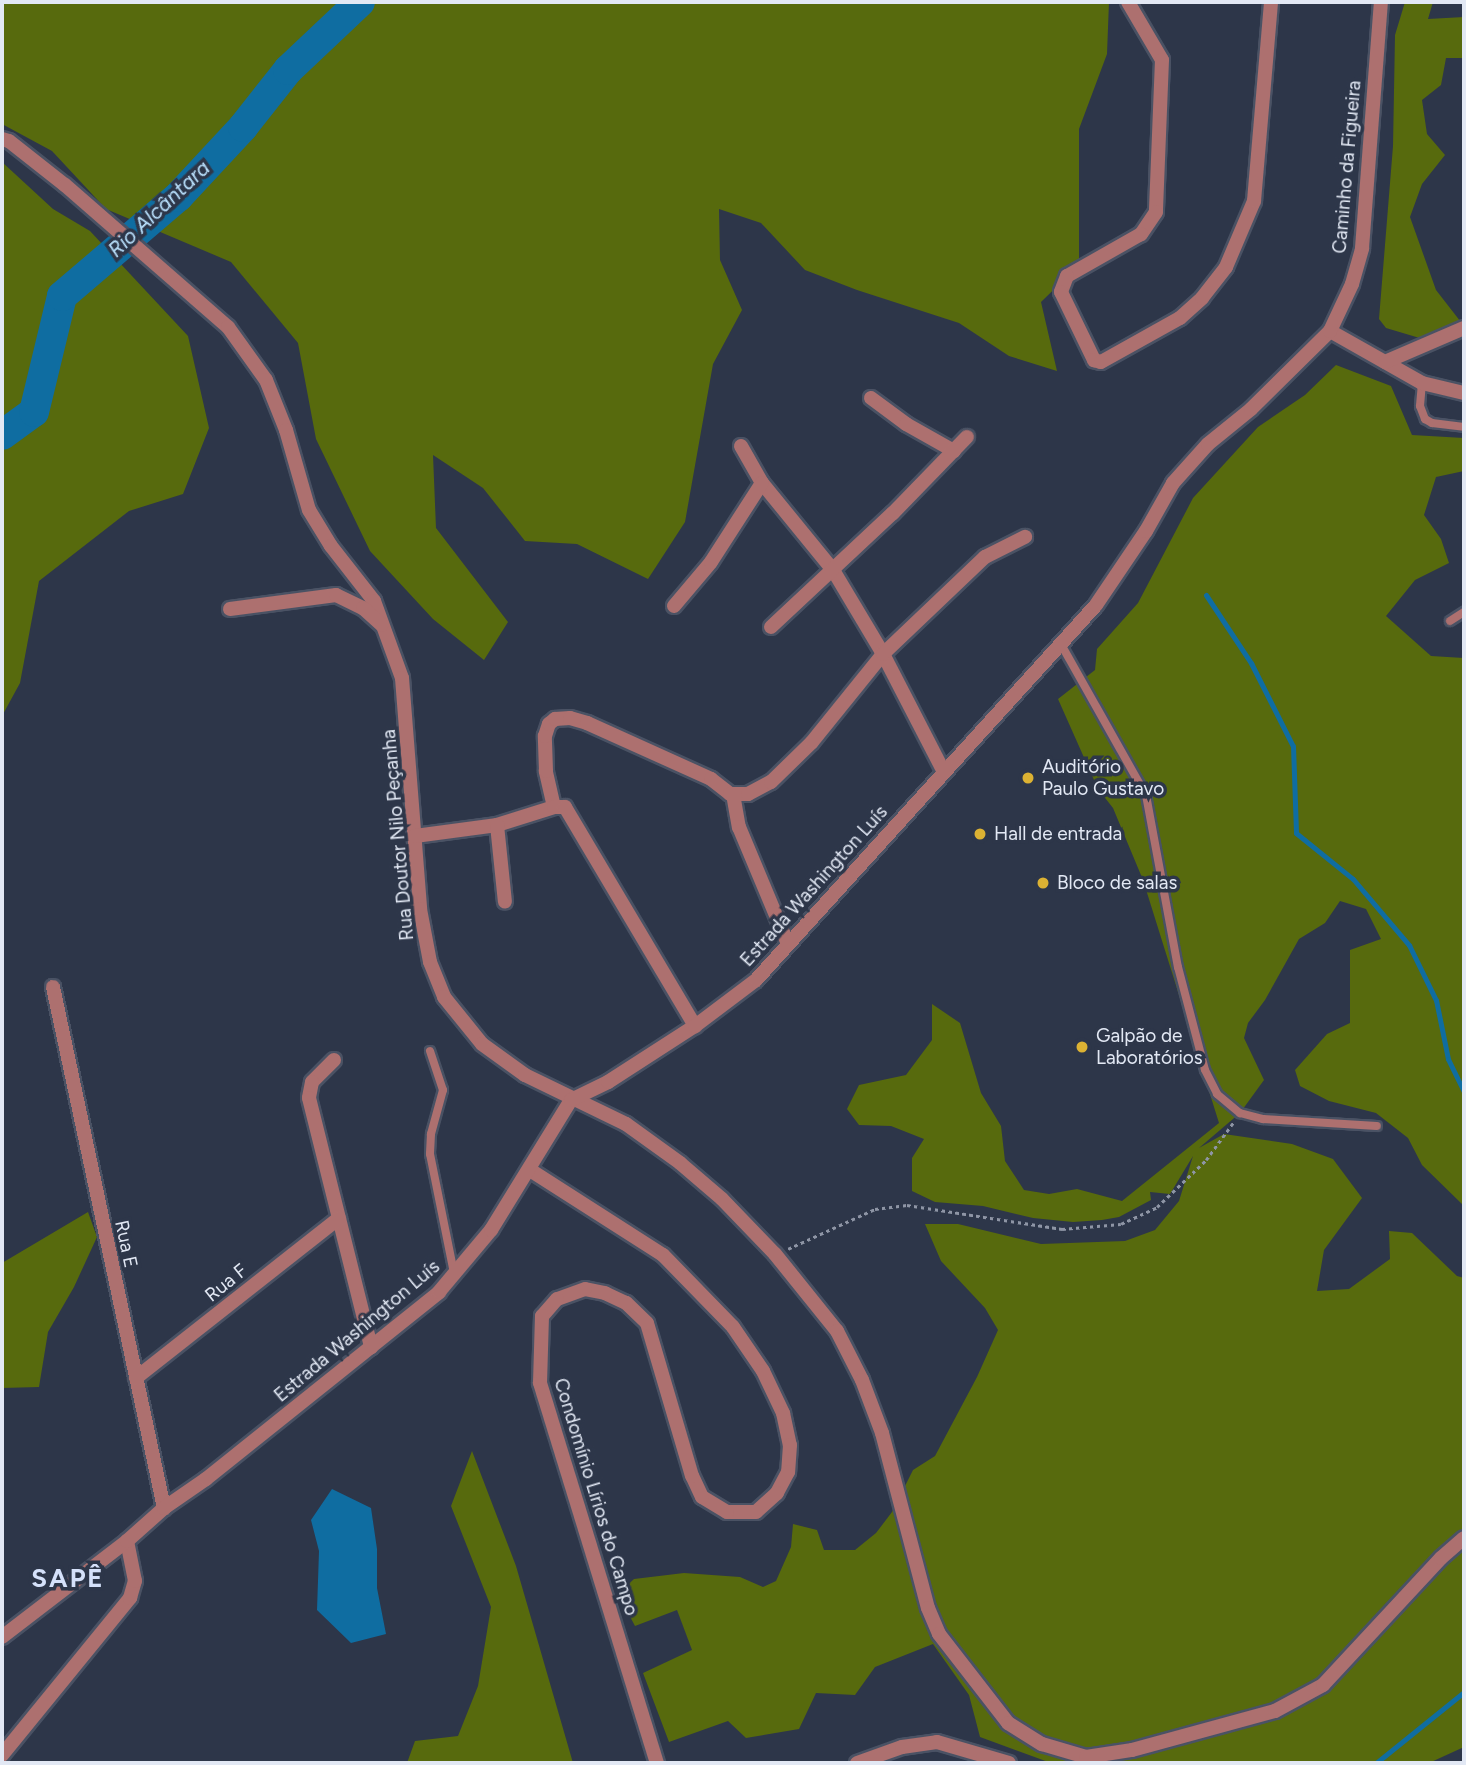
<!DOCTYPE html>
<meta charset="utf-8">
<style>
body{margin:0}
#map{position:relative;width:1466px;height:1765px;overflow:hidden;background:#2d3649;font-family:Figtree,sans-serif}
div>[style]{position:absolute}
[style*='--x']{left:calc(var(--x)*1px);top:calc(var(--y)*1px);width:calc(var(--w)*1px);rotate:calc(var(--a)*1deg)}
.forest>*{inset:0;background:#576a0d}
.water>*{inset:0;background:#0f6da1}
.stream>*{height:5px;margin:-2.5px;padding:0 2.5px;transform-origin:2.5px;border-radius:2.5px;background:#0f6da1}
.river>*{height:30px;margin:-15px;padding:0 15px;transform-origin:15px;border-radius:15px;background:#0f6da1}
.path>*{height:2.5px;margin-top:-1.25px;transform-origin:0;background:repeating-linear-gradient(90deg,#8e95a5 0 3.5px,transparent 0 7px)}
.roads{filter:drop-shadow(2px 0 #4a5264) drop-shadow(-2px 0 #4a5264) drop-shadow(0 2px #4a5264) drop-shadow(0 -2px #4a5264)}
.service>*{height:8px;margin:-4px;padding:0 4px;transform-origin:4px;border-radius:4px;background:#ad706f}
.minor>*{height:14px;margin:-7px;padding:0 7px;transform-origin:7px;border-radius:7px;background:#ad706f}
.tertiary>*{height:14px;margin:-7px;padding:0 7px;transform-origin:7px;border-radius:7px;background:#ad706f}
.dots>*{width:19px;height:19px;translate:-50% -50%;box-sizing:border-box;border:4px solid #2d3649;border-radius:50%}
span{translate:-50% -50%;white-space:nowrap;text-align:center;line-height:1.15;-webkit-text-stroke:7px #2d3649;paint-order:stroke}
.street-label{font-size:19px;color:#e2e8f4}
.poi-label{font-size:19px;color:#e2e8f4}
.left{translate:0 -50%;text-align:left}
.water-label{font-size:21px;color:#b9e0fd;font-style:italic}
.district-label{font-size:26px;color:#d5e1fa;font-weight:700;letter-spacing:2px}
.frame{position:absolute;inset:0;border:4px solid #e2e8f4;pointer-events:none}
</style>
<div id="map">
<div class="forest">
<div style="clip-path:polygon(2px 2px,1109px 2px,1107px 54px,1079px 129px,1079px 265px,1041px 302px,1057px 371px,1009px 356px,959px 323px,857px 290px,805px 270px,761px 223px,719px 209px,720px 260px,742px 310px,713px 364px,685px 522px,648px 579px,577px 544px,525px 541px,483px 488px,433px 455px,436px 528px,508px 622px,484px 660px,433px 619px,370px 551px,316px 439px,298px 343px,231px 262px,106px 209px,52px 151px,2px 124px)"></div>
<div style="clip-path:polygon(1405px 2px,1433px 2px,1428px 19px,1464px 17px,1464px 58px,1446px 58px,1441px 85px,1422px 100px,1427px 134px,1445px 155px,1422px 184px,1410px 217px,1436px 290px,1464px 326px,1433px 342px,1386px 328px,1379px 319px,1393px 146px,1395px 35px)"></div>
<div style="clip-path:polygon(2px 162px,53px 209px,90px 231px,188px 336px,209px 428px,183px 494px,129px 511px,39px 581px,20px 683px,2px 716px)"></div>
<div style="clip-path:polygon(1336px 365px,1391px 386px,1412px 435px,1464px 438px,1464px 471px,1436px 477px,1424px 515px,1441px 539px,1449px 563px,1415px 580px,1386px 616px,1431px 656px,1464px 658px,1464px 1206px,1422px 1165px,1408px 1138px,1376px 1113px,1329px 1101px,1300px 1086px,1295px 1070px,1327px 1034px,1350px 1023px,1350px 950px,1381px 939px,1366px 909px,1340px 901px,1325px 923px,1299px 939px,1265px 1000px,1248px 1023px,1244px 1038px,1264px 1080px,1240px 1113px,1199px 1148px,1224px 1134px,1292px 1144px,1333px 1159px,1362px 1198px,1324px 1250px,1317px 1291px,1349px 1289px,1390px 1259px,1389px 1231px,1412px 1233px,1457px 1276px,1464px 1278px,1464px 1747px,1429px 1763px,1119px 1763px,1118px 1758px,1091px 1763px,1051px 1763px,980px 1737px,969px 1695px,933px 1644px,875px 1667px,855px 1695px,816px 1693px,799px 1729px,746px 1738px,728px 1721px,669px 1742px,643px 1673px,692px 1650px,677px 1610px,635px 1626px,618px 1594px,634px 1579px,684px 1573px,740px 1577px,763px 1587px,776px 1581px,791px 1547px,793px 1524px,817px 1530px,824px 1550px,855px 1550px,876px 1533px,892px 1512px,913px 1470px,935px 1456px,977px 1377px,998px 1330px,985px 1308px,941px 1261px,925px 1224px,958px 1224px,1041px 1244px,1125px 1241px,1155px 1230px,1179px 1201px,1193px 1156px,1170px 1194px,1150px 1192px,1151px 1200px,1119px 1217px,1102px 1220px,1073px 1222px,1033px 1218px,983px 1206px,935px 1202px,912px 1191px,912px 1158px,924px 1139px,891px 1126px,859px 1125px,847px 1109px,859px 1085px,906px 1075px,932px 1040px,932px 1004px,960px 1023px,981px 1093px,1001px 1126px,1005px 1161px,1024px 1190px,1049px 1194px,1077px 1189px,1122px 1201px,1219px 1123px,1143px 880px,1113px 808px,1098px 789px,1058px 699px,1095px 670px,1097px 649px,1138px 603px,1193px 498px,1258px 427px,1305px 395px)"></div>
<div style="clip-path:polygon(88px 1212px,97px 1237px,74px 1287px,48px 1332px,39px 1387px,2px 1388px,2px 1263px)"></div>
<div style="clip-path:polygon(472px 1451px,516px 1566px,573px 1763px,407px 1763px,415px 1741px,458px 1736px,478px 1686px,491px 1607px,451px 1506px)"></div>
</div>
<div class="water">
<div style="clip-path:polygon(332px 1489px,371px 1508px,377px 1549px,377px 1588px,386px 1634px,351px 1643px,317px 1610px,319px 1551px,311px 1520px)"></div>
</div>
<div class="stream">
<div style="--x:1206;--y:595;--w:82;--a:56.5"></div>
<div style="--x:1251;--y:663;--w:93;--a:63.2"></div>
<div style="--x:1293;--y:746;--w:87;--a:88"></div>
<div style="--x:1296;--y:833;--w:73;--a:38.9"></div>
<div style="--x:1353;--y:879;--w:87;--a:49.7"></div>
<div style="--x:1409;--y:945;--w:61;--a:63.9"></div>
<div style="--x:1436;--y:1000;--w:60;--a:78.5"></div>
<div style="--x:1448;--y:1059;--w:37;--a:64"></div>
<div style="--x:1376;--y:1763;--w:113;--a:-38.9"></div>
</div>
<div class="river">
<div style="--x:2;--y:435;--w:39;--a:-36"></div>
<div style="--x:34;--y:412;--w:119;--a:-76.4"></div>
<div style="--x:62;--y:296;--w:153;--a:-40.5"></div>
<div style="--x:178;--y:197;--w:96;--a:-47.1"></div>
<div style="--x:243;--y:127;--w:73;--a:-51.7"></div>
<div style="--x:288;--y:70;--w:99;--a:-43.4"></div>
</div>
<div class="path">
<div style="--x:788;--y:1249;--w:96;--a:-24.7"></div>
<div style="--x:875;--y:1209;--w:32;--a:-7"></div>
<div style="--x:907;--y:1205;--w:157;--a:8.8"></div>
<div style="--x:1062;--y:1229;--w:59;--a:-4.8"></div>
<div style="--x:1121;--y:1224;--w:40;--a:-25"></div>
<div style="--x:1157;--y:1207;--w:68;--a:-43.8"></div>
<div style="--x:1206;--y:1160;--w:46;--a:-53.9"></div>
</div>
<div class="roads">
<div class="service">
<div style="--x:1422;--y:383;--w:23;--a:95"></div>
<div style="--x:1420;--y:406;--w:14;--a:69"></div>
<div style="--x:1425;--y:419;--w:8;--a:30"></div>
<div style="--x:1432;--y:423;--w:32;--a:7"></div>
<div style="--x:1450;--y:621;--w:17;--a:-33"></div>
<div style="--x:1062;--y:646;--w:171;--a:60.6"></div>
<div style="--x:1146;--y:795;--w:175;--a:79.5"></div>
<div style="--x:1178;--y:967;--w:106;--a:75.3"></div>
<div style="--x:1205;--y:1070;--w:27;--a:63"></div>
<div style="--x:1217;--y:1094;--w:30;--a:40"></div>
<div style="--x:1240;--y:1113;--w:24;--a:15"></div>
<div style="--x:1263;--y:1119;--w:114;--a:3.5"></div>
<div style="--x:430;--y:1051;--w:41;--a:71.6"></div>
<div style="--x:443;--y:1090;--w:46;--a:105.3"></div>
<div style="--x:431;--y:1134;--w:20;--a:93"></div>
<div style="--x:430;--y:1154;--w:121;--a:78.6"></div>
</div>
<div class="minor">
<div style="--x:1128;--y:2;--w:67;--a:59.6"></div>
<div style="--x:1162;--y:60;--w:152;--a:92.3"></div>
<div style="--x:1156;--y:212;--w:27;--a:124"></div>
<div style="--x:1141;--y:234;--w:85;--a:150.4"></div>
<div style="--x:1067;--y:276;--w:17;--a:111"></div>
<div style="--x:1061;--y:292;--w:76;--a:64.1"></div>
<div style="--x:1094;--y:360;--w:7;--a:16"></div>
<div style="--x:1101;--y:362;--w:90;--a:-29.1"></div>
<div style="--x:1180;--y:318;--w:30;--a:-42"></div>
<div style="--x:1202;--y:298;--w:39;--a:-52"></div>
<div style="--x:1226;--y:267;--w:72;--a:-67"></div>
<div style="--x:1254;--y:201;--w:200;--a:-85.1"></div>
<div style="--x:2;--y:139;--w:7;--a:16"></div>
<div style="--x:9;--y:141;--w:71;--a:38.2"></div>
<div style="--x:65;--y:185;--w:216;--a:41.1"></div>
<div style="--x:228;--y:327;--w:65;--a:54.4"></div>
<div style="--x:266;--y:380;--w:54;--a:68.2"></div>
<div style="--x:286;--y:430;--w:83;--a:74"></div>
<div style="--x:309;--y:510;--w:42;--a:58.6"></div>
<div style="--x:331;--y:546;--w:70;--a:52"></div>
<div style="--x:374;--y:601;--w:82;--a:70"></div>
<div style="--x:402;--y:678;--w:232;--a:85.5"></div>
<div style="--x:420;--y:909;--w:54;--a:79.3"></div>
<div style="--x:430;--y:962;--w:38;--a:68"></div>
<div style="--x:444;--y:997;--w:60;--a:51"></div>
<div style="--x:482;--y:1044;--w:53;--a:35.8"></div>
<div style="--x:525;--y:1075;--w:112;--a:25.9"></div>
<div style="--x:626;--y:1124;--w:67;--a:35.8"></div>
<div style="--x:680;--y:1163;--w:55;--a:40.6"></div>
<div style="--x:722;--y:1199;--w:76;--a:46.1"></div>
<div style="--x:775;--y:1254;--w:99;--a:51.2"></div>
<div style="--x:837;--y:1331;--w:55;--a:63"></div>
<div style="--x:862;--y:1380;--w:57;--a:69.3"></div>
<div style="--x:882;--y:1433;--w:181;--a:75.3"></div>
<div style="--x:928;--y:1608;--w:28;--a:67"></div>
<div style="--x:939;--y:1634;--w:113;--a:52.2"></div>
<div style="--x:1008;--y:1723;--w:40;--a:32"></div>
<div style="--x:1042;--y:1744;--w:46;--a:16.5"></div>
<div style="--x:1086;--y:1757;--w:47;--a:-8.7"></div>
<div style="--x:1132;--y:1750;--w:148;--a:-15.3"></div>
<div style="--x:1275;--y:1711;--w:55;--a:-28.4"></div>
<div style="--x:1323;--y:1685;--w:173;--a:-47.1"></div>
<div style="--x:1441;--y:1558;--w:30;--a:-41"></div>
<div style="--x:1330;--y:331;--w:106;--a:29.5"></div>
<div style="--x:1422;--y:383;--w:43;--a:13.4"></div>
<div style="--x:1385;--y:362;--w:86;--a:-23.3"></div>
<div style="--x:871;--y:398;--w:44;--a:36.6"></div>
<div style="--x:906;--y:424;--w:55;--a:29.4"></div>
<div style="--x:741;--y:446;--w:43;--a:60.4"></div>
<div style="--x:762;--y:483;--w:112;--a:50.8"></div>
<div style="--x:833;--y:570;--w:98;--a:59.2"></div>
<div style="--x:883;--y:654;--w:133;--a:62.7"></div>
<div style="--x:674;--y:606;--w:57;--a:-49.9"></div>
<div style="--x:711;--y:562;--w:94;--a:-57.2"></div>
<div style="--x:230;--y:609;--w:107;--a:-7.5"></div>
<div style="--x:336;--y:595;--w:30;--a:26"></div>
<div style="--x:363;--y:608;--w:25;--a:42"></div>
<div style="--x:771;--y:627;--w:167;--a:-43.1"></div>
<div style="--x:893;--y:513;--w:106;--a:-45.8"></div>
<div style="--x:733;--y:794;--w:34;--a:80"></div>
<div style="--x:739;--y:827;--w:127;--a:67.3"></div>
<div style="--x:554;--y:807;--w:37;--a:-103"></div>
<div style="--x:546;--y:771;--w:35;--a:-92"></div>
<div style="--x:545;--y:736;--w:13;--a:-72"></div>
<div style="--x:549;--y:724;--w:8;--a:-40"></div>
<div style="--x:555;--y:719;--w:15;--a:-4"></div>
<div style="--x:570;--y:718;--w:18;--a:16"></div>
<div style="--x:587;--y:723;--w:136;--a:24.3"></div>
<div style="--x:711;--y:779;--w:24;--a:38"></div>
<div style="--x:730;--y:794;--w:18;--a:0"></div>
<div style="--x:748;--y:794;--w:26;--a:-28"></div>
<div style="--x:771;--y:782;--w:57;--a:-44.3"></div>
<div style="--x:812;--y:742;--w:113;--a:-51.1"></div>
<div style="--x:883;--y:654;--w:141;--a:-43.6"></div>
<div style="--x:985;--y:557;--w:45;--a:-26.6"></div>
<div style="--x:497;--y:825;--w:60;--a:-17.5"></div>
<div style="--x:554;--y:807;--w:11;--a:0"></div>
<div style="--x:565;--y:807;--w:255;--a:59.3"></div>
<div style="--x:415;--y:836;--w:83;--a:-7.6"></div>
<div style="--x:497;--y:825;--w:77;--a:84.1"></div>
<div style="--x:53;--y:987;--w:533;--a:77.97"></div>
<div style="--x:334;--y:1060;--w:31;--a:135"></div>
<div style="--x:312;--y:1082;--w:16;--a:101"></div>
<div style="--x:309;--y:1098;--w:257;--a:76"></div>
<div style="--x:530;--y:1170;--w:158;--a:32.6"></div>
<div style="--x:663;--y:1255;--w:100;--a:45.8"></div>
<div style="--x:733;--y:1327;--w:53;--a:55.7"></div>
<div style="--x:763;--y:1371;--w:47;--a:64.5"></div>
<div style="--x:783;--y:1413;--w:33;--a:78"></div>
<div style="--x:790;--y:1445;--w:27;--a:94"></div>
<div style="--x:788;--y:1472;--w:24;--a:118"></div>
<div style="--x:777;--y:1493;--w:28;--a:138"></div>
<div style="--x:756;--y:1512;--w:29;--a:180"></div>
<div style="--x:727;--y:1512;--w:29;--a:-149"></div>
<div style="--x:702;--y:1497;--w:23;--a:-115"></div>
<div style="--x:692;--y:1476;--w:159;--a:-106.4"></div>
<div style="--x:647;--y:1323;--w:29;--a:-136"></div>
<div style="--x:626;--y:1303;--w:23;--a:-155"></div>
<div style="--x:605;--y:1293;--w:20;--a:-169"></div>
<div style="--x:585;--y:1289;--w:30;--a:160"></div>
<div style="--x:557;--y:1299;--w:23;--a:131"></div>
<div style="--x:542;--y:1316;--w:67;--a:91.7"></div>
<div style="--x:540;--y:1383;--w:398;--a:72.9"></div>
<div style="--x:136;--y:1378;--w:258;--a:-38.2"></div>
<div style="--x:2;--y:1755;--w:203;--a:-50.8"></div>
<div style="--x:130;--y:1598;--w:18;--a:-74"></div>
<div style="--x:135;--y:1581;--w:41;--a:-101.3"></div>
<div style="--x:857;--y:1763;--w:48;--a:-19.6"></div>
<div style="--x:902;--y:1747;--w:35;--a:-8"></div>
<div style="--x:937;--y:1742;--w:75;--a:16.3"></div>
</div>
<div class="tertiary">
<div style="--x:2;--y:1637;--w:158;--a:-37.5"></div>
<div style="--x:127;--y:1541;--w:50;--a:-41.7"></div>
<div style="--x:164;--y:1508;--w:51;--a:-34.6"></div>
<div style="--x:206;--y:1479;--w:299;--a:-38.7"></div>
<div style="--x:439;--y:1292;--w:81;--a:-50"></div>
<div style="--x:491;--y:1230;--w:153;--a:-58.4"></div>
<div style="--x:571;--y:1100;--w:41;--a:-25.9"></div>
<div style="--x:608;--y:1082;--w:103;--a:-32.8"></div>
<div style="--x:695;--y:1026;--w:76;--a:-37"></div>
<div style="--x:756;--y:980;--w:506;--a:-47.8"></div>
<div style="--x:1096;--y:605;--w:89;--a:-56"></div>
<div style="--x:1146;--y:531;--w:55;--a:-60.6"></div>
<div style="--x:1173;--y:483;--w:52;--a:-48.1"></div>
<div style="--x:1208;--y:444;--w:55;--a:-39.1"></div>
<div style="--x:1251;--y:409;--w:111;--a:-44.6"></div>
<div style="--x:1330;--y:331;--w:52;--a:-64.9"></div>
<div style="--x:1352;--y:284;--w:37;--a:-74"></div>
<div style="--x:1362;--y:248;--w:247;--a:-85.6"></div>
</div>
</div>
<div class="dots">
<div style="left:1028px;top:778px;background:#dcb233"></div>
<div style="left:980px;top:834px;background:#dcb233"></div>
<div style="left:1043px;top:883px;background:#dcb233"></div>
<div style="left:1082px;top:1047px;background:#dcb233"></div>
</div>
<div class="street-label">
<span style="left:1347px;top:167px;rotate:-85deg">Caminho da Figueira</span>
<span style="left:398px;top:835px;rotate:-95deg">Rua Doutor Nilo Peçanha</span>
<span style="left:814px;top:886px;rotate:-48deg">Estrada Washington Luís</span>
<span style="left:126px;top:1244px;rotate:78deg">Rua E</span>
<span style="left:226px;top:1283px;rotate:-39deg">Rua F</span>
<span style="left:357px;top:1331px;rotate:-40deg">Estrada Washington Luís</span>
<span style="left:596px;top:1497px;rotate:73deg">Condomínio Lírios do Campo</span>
</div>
<div class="poi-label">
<span class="left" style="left:1042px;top:778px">Auditório<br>Paulo Gustavo</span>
<span class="left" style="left:994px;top:834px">Hall de entrada</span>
<span class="left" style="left:1057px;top:883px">Bloco de salas</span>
<span class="left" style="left:1096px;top:1047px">Galpão de<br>Laboratórios</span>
</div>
<div class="water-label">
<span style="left:159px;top:209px;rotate:-43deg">Rio Alcântara</span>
</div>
<div class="district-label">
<span style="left:68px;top:1579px">SAPÊ</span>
</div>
<div class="frame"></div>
</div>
